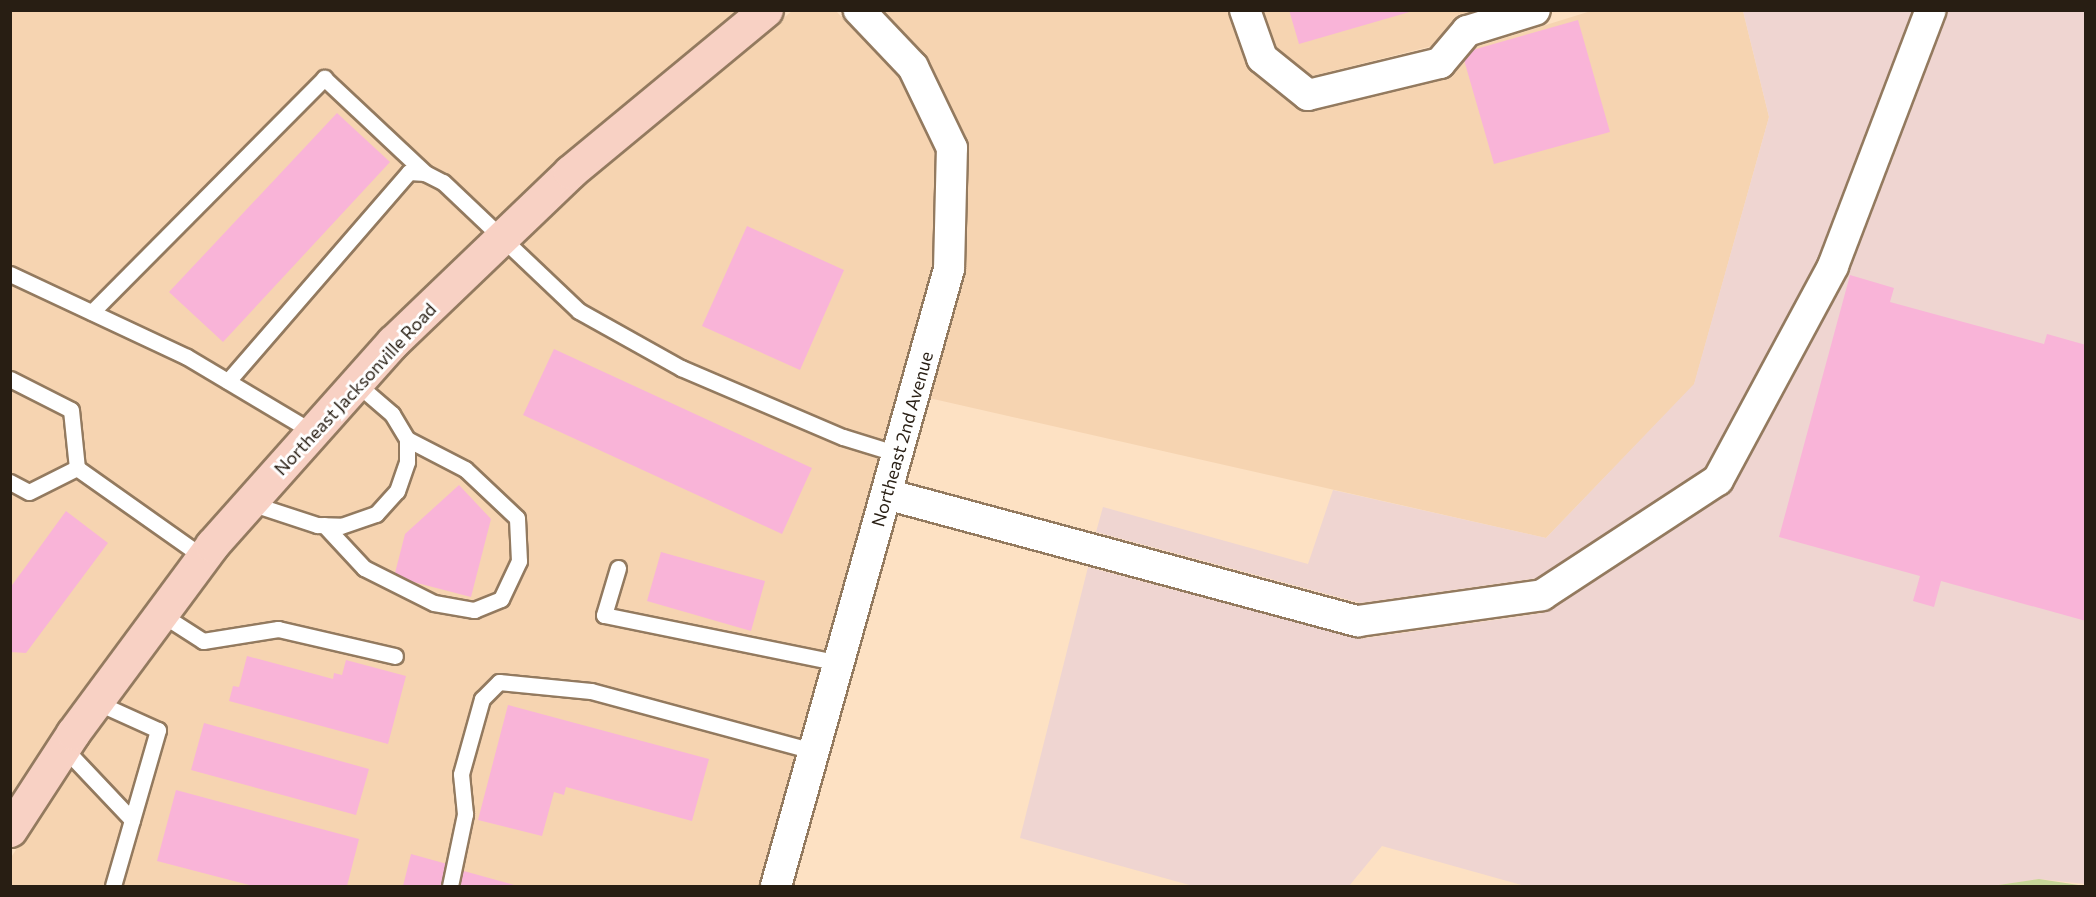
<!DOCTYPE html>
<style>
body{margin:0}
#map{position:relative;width:2096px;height:897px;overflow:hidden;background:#fde1c3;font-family:Commissioner,sans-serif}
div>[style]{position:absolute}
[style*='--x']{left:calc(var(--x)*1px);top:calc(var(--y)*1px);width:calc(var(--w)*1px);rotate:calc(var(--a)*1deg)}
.built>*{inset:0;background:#f6d4b1}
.industrial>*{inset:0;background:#efd5d1}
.green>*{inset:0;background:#c7d699}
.building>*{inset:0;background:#f9b4d8}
.roads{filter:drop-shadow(2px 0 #937a5f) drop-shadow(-2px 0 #937a5f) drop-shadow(0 2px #937a5f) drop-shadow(0 -2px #937a5f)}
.lane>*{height:15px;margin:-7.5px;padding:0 7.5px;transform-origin:7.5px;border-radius:7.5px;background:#fff}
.street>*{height:30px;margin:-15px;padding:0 15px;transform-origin:15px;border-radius:15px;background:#fff}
.secondary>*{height:33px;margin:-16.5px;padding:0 16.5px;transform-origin:16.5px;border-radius:16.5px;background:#f8d1c4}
span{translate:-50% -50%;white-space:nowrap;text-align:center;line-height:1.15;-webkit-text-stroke:6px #fff;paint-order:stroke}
.street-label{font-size:18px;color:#281e13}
.frame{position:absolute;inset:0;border:12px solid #281e13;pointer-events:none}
</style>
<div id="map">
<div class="built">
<div style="clip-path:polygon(11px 11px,740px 11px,561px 158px,11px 801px)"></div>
<div style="clip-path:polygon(792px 11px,836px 11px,900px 79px,936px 153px,933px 267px,760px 886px,11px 886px,10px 859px,86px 742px,224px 557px,404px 355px,579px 186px)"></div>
<div style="clip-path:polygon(883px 11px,1228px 11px,1252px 73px,1298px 110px,1310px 112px,1442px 80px,1475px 47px,1591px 11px,1743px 11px,1769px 117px,1694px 385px,1546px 538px,929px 398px,964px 273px,968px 147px,924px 54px)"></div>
<div style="clip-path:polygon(1262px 11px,1473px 11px,1455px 19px,1432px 46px,1312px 76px,1275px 46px)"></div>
</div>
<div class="industrial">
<div style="clip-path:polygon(1743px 11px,1914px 11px,1819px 259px,1707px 468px,1538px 578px,1360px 603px,1096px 532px,1103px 507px,1308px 564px,1333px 490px,1546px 538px,1694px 384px,1769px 117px)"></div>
<div style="clip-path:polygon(1948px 11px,2085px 11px,2085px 884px,2039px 879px,1992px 886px,1525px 886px,1382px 846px,1349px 886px,1193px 886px,1020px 838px,1088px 567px,1359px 639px,1543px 613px,1725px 496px,1848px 272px)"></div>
</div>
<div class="green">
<div style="clip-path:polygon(2039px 879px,2085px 886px,1992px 886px)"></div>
</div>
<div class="building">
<div style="clip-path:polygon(1289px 10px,1413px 10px,1413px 11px,1299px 44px)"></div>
<div style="clip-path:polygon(1578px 20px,1610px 132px,1494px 164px,1462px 53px)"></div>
<div style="clip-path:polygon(337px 113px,390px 162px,223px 342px,169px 292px)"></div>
<div style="clip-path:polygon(747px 226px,844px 270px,800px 370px,702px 326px)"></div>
<div style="clip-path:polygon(1850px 275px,1894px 288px,1890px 302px,2044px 344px,2047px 334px,2086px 345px,2086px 621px,1941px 581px,1934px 607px,1913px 601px,1920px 576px,1779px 537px)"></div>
<div style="clip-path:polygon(554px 349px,812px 468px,782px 534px,523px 415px)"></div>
<div style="clip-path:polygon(459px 485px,491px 519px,471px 597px,394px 577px,405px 534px)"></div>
<div style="clip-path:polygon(66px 511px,108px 543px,26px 653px,10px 652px,10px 588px)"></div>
<div style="clip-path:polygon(661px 552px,765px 581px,751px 631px,647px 601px)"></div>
<div style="clip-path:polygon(247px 656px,333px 679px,334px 673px,342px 675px,346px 660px,406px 676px,388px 744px,229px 701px,233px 686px,239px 687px)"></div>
<div style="clip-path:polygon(508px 705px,709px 759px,692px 821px,566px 787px,564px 795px,554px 792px,542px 836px,478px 820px)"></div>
<div style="clip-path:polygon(204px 723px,369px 769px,356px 815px,191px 770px)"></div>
<div style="clip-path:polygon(176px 790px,359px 839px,347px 886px,253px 886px,157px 861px)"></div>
<div style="clip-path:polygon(411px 854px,447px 864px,442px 886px,403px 886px)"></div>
<div style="clip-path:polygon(460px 870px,518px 886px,456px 886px)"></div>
</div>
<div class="roads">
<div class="lane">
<div style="--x:10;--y:274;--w:195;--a:25.1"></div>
<div style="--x:187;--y:357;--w:147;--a:30.8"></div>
<div style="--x:92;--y:312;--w:330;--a:-45.2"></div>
<div style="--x:324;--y:78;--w:139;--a:43.2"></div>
<div style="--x:10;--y:379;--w:68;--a:26.9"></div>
<div style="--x:71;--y:410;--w:58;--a:84.1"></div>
<div style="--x:77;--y:468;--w:154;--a:35.2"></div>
<div style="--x:228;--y:381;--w:276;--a:-49.1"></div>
<div style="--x:409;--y:172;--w:16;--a:4"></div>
<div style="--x:425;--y:173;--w:20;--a:27"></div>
<div style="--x:443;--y:182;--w:187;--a:43.5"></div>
<div style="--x:579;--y:311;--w:117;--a:29.2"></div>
<div style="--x:681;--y:368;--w:176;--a:23.1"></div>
<div style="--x:843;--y:437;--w:58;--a:17.2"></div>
<div style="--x:10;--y:482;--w:21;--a:28"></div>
<div style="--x:29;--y:492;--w:54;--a:-26.6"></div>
<div style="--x:250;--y:503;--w:71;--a:18.2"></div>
<div style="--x:317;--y:525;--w:24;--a:2"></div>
<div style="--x:341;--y:526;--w:37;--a:-19"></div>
<div style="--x:376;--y:514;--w:31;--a:-48"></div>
<div style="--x:397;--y:491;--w:31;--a:-71"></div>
<div style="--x:407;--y:462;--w:23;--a:-90"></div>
<div style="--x:407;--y:439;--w:29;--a:-121"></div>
<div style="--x:392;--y:414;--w:48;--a:-139.3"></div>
<div style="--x:324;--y:525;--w:59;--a:47.1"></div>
<div style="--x:364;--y:568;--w:78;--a:26.6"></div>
<div style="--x:434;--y:603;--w:41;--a:9.9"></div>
<div style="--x:474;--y:610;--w:29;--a:-22"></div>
<div style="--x:501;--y:599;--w:42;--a:-64.7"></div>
<div style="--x:519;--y:561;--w:43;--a:-92.7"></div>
<div style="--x:517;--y:518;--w:71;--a:-136.7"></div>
<div style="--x:465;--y:469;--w:65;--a:-152.7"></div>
<div style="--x:618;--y:568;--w:49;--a:106.6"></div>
<div style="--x:604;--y:615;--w:240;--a:11.5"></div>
<div style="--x:161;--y:614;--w:50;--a:32.7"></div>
<div style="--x:203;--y:641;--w:76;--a:-9.1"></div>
<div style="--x:278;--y:629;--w:120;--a:13"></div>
<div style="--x:96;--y:702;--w:68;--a:24.3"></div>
<div style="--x:158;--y:730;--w:162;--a:106.1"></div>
<div style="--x:64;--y:748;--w:99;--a:46.6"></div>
<div style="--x:450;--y:886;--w:74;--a:-78.2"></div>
<div style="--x:465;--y:814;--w:40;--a:-95.7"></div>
<div style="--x:461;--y:774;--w:78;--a:-74.4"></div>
<div style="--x:482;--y:699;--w:24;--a:-45"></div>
<div style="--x:499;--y:682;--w:92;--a:5.6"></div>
<div style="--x:591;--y:691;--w:231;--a:15.1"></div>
</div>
<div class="street">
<div style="--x:1245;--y:10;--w:51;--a:70.5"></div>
<div style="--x:1262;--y:58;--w:59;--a:38.8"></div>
<div style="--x:1308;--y:95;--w:136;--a:-13.6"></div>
<div style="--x:1440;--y:63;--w:42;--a:-49.8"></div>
<div style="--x:1467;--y:31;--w:71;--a:-17.2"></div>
<div style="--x:886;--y:494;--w:489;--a:15.1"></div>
<div style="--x:1358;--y:621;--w:186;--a:-8"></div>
<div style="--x:1542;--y:595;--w:210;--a:-33.2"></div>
<div style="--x:1718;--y:480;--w:243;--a:-61.7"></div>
<div style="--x:1833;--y:266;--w:274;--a:-69.1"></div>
<div style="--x:776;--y:886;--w:641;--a:-74.34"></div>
<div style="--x:949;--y:269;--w:121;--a:-88.6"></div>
<div style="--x:952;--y:148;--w:90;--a:-115.7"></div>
<div style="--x:913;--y:67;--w:79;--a:-133.5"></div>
</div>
<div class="secondary">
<div style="--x:10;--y:830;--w:116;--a:-57"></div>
<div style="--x:73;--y:733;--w:234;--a:-53.5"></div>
<div style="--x:212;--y:545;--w:272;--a:-48.3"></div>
<div style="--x:393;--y:342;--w:245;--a:-43.8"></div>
<div style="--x:570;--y:172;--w:254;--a:-39.6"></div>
</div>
</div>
<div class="street-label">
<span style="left:355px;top:389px;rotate:-47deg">Northeast Jacksonville Road</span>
<span style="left:902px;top:439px;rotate:-74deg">Northeast 2nd Avenue</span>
</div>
<div class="frame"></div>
</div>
